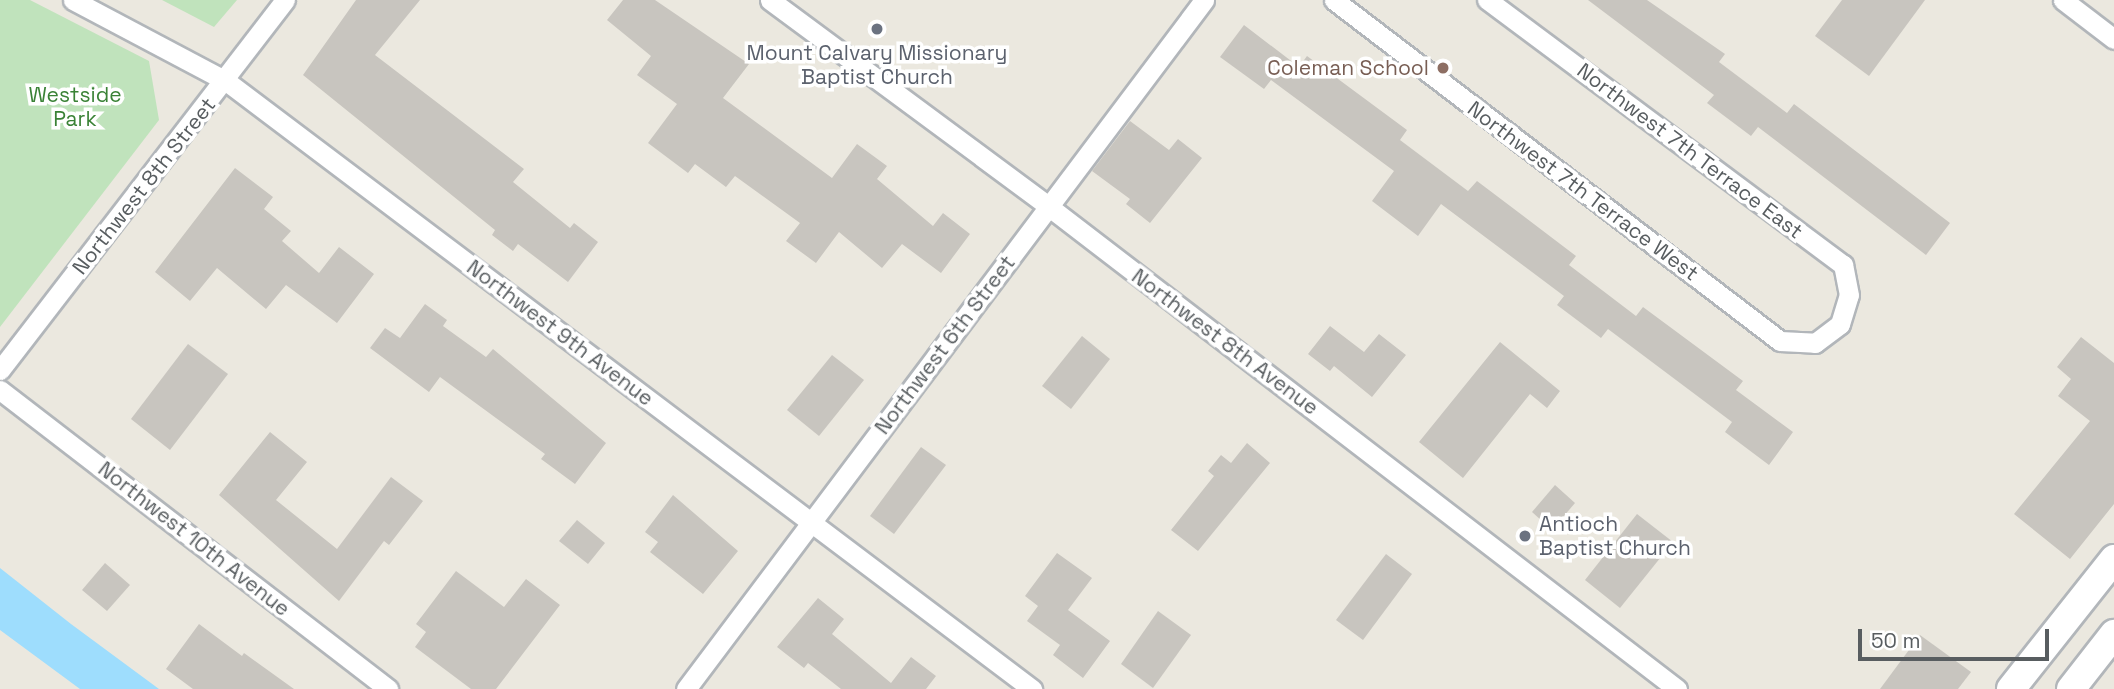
<!DOCTYPE html>
<style>
body{margin:0}
#map{position:relative;width:2114px;height:689px;overflow:hidden;background:#ebe8df;font-family:"Space Grotesk",sans-serif}
div>[style]{position:absolute}
[style*='--x']{left:calc(var(--x)*1px);top:calc(var(--y)*1px);width:calc(var(--w)*1px);rotate:calc(var(--a)*1deg)}
.green>*{inset:0;background:#c0e3bc}
.water>*{inset:0;background:#9eddfd}
.building>*{inset:0;background:#c8c5bf}
.roads{filter:drop-shadow(2px 0 #b2b6ba) drop-shadow(-2px 0 #b2b6ba) drop-shadow(0 2px #b2b6ba) drop-shadow(0 -2px #b2b6ba)}
.street>*{height:19px;margin:-9.5px;padding:0 9.5px;transform-origin:9.5px;border-radius:9.5px;background:#fff}
.secondary>*{height:28px;margin:-14px;padding:0 14px;transform-origin:14px;border-radius:14px;background:#fff}
.dots>*{width:19px;height:19px;translate:-50% -50%;box-sizing:border-box;border:4px solid #fff;border-radius:50%}
span{translate:-50% -50%;white-space:nowrap;text-align:center;line-height:1.15;-webkit-text-stroke:7px #fff;paint-order:stroke}
.worship-label{font-size:21px;color:#5b616d}
.left{translate:0 -50%;text-align:left}
.education-label{font-size:21px;color:#785e54}
.right{translate:-100% -50%;text-align:right}
.park-label{font-size:21px;color:#3a8236}
.street-label{font-size:21px;color:#585d60}
.scale{position:absolute;left:1858px;top:629px;width:191px;height:32px;box-sizing:border-box;border:4px solid #585d60;border-top:0;padding-left:9px;font-size:21px;line-height:24px;white-space:nowrap;color:#585d60;-webkit-text-stroke:5px #fff;paint-order:stroke}
</style>
<div id="map">
<div class="green">
<div style="clip-path:polygon(0 0,30px 0,149px 61px,159px 120px,0 327px)"></div>
<div style="clip-path:polygon(162px 0,237px 0,214px 27px)"></div>
</div>
<div class="water">
<div style="clip-path:polygon(0 568px,71px 624px,159px 689px,80px 689px,0 630px)"></div>
</div>
<div class="building">
<div style="clip-path:polygon(356px 0,420px 0,375px 55px,524px 169px,513px 182px,570px 228px,574px 223px,598px 242px,568px 282px,518px 244px,513px 251px,492px 235px,495px 230px,303px 75px)"></div>
<div style="clip-path:polygon(623px 0,655px 0,749px 64px,723px 98px,832px 178px,857px 144px,887px 166px,877px 179px,933px 226px,943px 213px,970px 234px,941px 273px,902px 244px,882px 268px,839px 232px,816px 263px,786px 241px,800px 223px,735px 176px,726px 187px,695px 164px,688px 173px,648px 143px,677px 104px,637px 75px,651px 56px,607px 20px)"></div>
<div style="clip-path:polygon(1588px 0,1647px 0,1725px 54px,1719px 62px,1787px 113px,1794px 104px,1950px 223px,1926px 255px,1758px 127px,1751px 136px,1707px 103px,1714px 95px)"></div>
<div style="clip-path:polygon(1842px 0,1925px 0,1869px 76px,1815px 36px)"></div>
<div style="clip-path:polygon(1244px 25px,1299px 67px,1307px 56px,1407px 130px,1400px 140px,1468px 191px,1477px 181px,1576px 256px,1569px 265px,1636px 316px,1643px 307px,1743px 381px,1736px 390px,1793px 432px,1769px 465px,1725px 432px,1732px 422px,1608px 329px,1601px 338px,1557px 305px,1564px 296px,1441px 204px,1418px 236px,1372px 201px,1394px 171px,1271px 80px,1264px 89px,1220px 57px)"></div>
<div style="clip-path:polygon(1130px 121px,1169px 150px,1178px 139px,1202px 158px,1150px 223px,1126px 204px,1130px 199px,1092px 171px)"></div>
<div style="clip-path:polygon(235px 168px,273px 197px,264px 209px,291px 231px,282px 241px,319px 273px,339px 247px,374px 274px,337px 323px,286px 285px,266px 309px,217px 268px,190px 301px,155px 272px)"></div>
<div style="clip-path:polygon(425px 304px,447px 320px,443px 326px,486px 357px,493px 349px,606px 443px,575px 484px,541px 459px,545px 454px,440px 377px,429px 392px,370px 348px,385px 328px,400px 338px)"></div>
<div style="clip-path:polygon(1330px 326px,1364px 352px,1379px 334px,1406px 355px,1372px 397px,1334px 366px,1330px 371px,1308px 354px)"></div>
<div style="clip-path:polygon(1082px 336px,1110px 359px,1071px 409px,1042px 386px)"></div>
<div style="clip-path:polygon(2081px 337px,2114px 363px,2114px 504px,2070px 559px,2014px 514px,2090px 421px,2058px 396px,2071px 379px,2057px 367px)"></div>
<div style="clip-path:polygon(1500px 342px,1560px 391px,1547px 408px,1530px 394px,1463px 478px,1419px 442px)"></div>
<div style="clip-path:polygon(188px 344px,228px 374px,170px 450px,131px 419px)"></div>
<div style="clip-path:polygon(832px 355px,864px 380px,819px 436px,787px 410px)"></div>
<div style="clip-path:polygon(270px 432px,307px 462px,276px 500px,337px 549px,391px 477px,423px 501px,389px 545px,384px 541px,339px 601px,219px 495px)"></div>
<div style="clip-path:polygon(1247px 443px,1270px 463px,1198px 551px,1171px 530px,1214px 476px,1208px 471px,1221px 455px,1231px 463px)"></div>
<div style="clip-path:polygon(921px 447px,946px 465px,894px 534px,870px 516px)"></div>
<div style="clip-path:polygon(1555px 485px,1575px 503px,1552px 530px,1532px 512px)"></div>
<div style="clip-path:polygon(673px 495px,738px 551px,703px 594px,650px 552px,658px 542px,645px 532px)"></div>
<div style="clip-path:polygon(1637px 514px,1673px 542px,1620px 608px,1585px 580px)"></div>
<div style="clip-path:polygon(577px 520px,605px 543px,588px 564px,559px 541px)"></div>
<div style="clip-path:polygon(1057px 553px,1092px 578px,1068px 610px,1110px 641px,1083px 678px,1053px 655px,1060px 645px,1027px 621px,1038px 606px,1025px 596px)"></div>
<div style="clip-path:polygon(1386px 554px,1412px 574px,1363px 640px,1336px 620px)"></div>
<div style="clip-path:polygon(105px 563px,130px 585px,107px 611px,82px 590px)"></div>
<div style="clip-path:polygon(456px 571px,504px 607px,526px 579px,560px 605px,496px 689px,471px 689px,415px 647px,426px 632px,416px 624px)"></div>
<div style="clip-path:polygon(818px 598px,844px 619px,832px 634px,891px 683px,911px 657px,936px 676px,926px 689px,841px 689px,808px 663px,804px 668px,777px 647px)"></div>
<div style="clip-path:polygon(1158px 611px,1191px 635px,1153px 688px,1121px 664px)"></div>
<div style="clip-path:polygon(199px 624px,242px 656px,244px 653px,294px 689px,193px 689px,166px 669px)"></div>
<div style="clip-path:polygon(1920px 635px,1971px 672px,1958px 689px,1880px 689px)"></div>
</div>
<div class="roads">
<div class="street">
<div style="--x:73;--y:0;--w:173;--a:27.9"></div>
<div style="--x:226;--y:81;--w:1010;--a:37.03"></div>
<div style="--x:770;--y:0;--w:346;--a:36.5"></div>
<div style="--x:1048;--y:206;--w:793;--a:37.52"></div>
<div style="--x:1334;--y:0;--w:561;--a:37.4"></div>
<div style="--x:1780;--y:341;--w:35;--a:3"></div>
<div style="--x:1815;--y:343;--w:31;--a:-37"></div>
<div style="--x:1840;--y:324;--w:30;--a:-73"></div>
<div style="--x:1849;--y:295;--w:31;--a:-101"></div>
<div style="--x:1843;--y:265;--w:444;--a:-143.3"></div>
<div style="--x:2063;--y:0;--w:64;--a:37.4"></div>
<div style="--x:0;--y:370;--w:467;--a:-52.4"></div>
<div style="--x:0;--y:390;--w:490;--a:37.6"></div>
<div style="--x:686;--y:689;--w:862;--a:-53.06"></div>
</div>
<div class="secondary">
<div style="--x:2011;--y:689;--w:166;--a:-51.6"></div>
<div style="--x:2071;--y:689;--w:70;--a:-52"></div>
</div>
</div>
<div class="dots">
<div style="left:877px;top:29px;background:#6b7280"></div>
<div style="left:1443px;top:68px;background:#8d6e63"></div>
<div style="left:1525px;top:536px;background:#6b7280"></div>
</div>
<div class="worship-label">
<span style="left:877px;top:65px">Mount Calvary Missionary<br>Baptist Church</span>
<span class="left" style="left:1539px;top:536px">Antioch<br>Baptist Church</span>
</div>
<div class="education-label">
<span class="right" style="left:1429px;top:68px">Coleman School</span>
</div>
<div class="park-label">
<span style="left:75px;top:107px">Westside<br>Park</span>
</div>
<div class="street-label">
<span style="left:1690px;top:151px;rotate:37deg">Northwest 7th Terrace East</span>
<span style="left:144px;top:186px;rotate:-52deg">Northwest 8th Street</span>
<span style="left:1583px;top:191px;rotate:37deg">Northwest 7th Terrace West</span>
<span style="left:560px;top:333px;rotate:37deg">Northwest 9th Avenue</span>
<span style="left:1225px;top:342px;rotate:37deg">Northwest 8th Avenue</span>
<span style="left:945px;top:345px;rotate:-53deg">Northwest 6th Street</span>
<span style="left:194px;top:539px;rotate:38deg">Northwest 10th Avenue</span>
</div>
<div class="scale">50 m</div>
</div>
